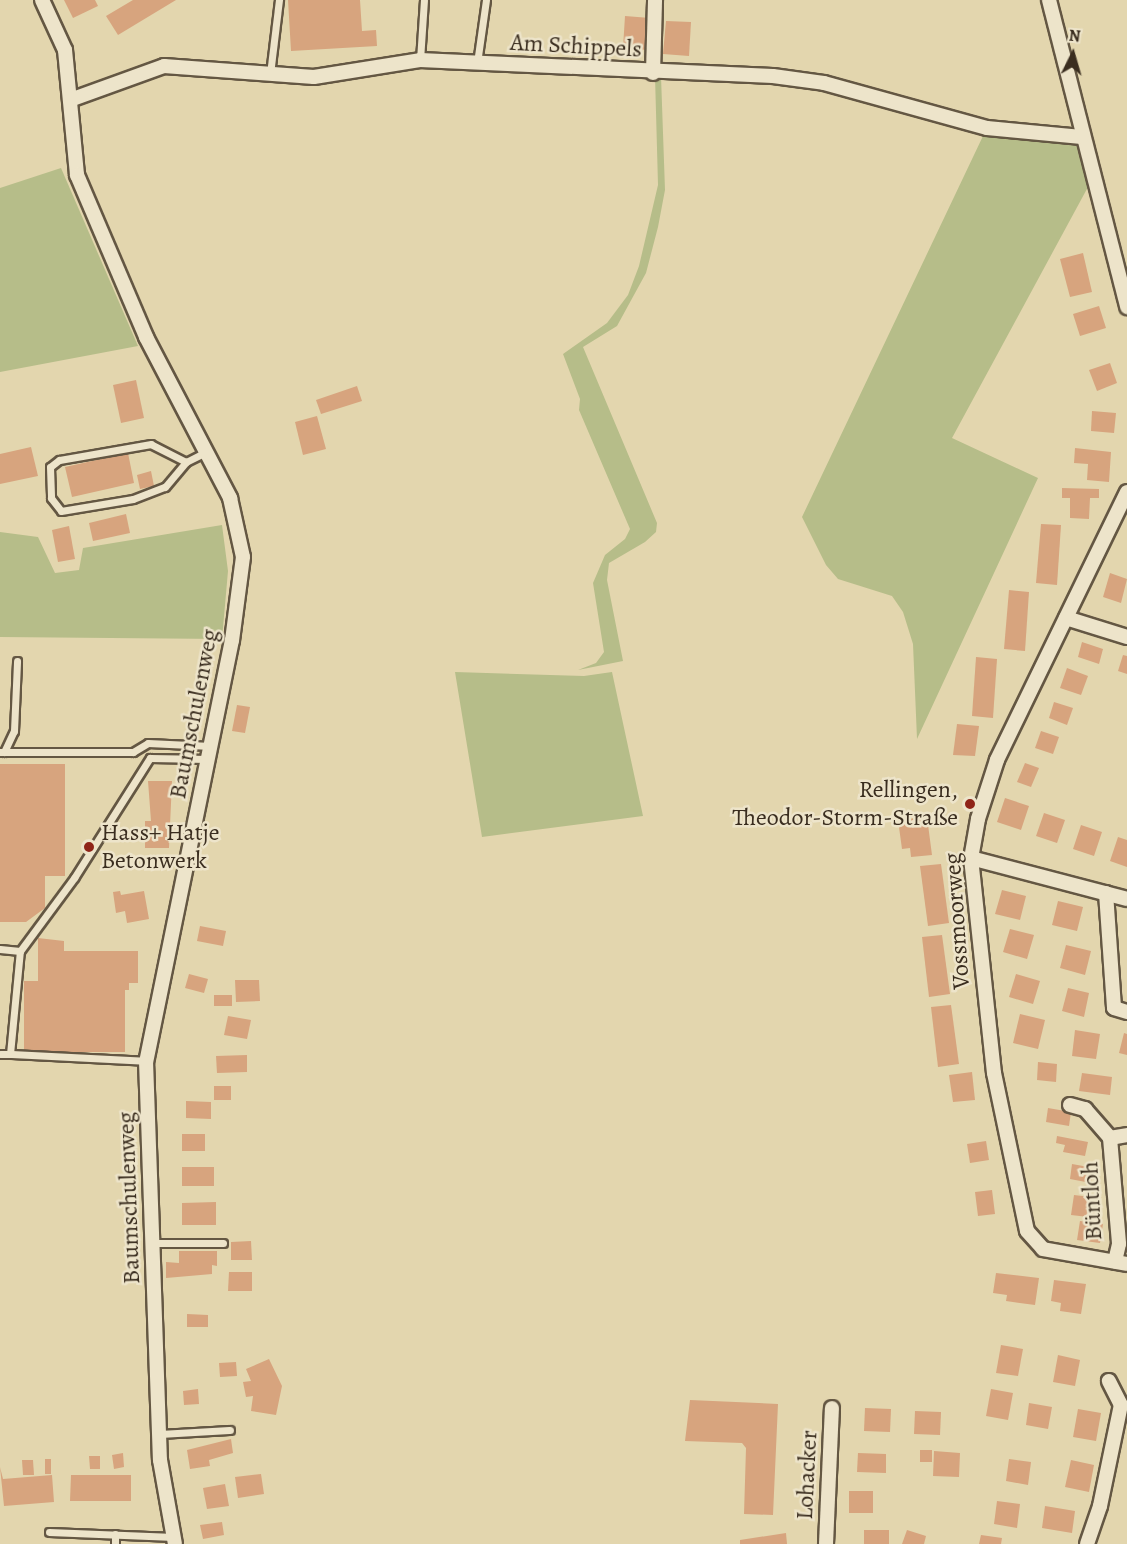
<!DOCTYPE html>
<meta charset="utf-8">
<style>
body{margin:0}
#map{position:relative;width:1127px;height:1544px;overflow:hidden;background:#e3d6ae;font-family:Alegreya,serif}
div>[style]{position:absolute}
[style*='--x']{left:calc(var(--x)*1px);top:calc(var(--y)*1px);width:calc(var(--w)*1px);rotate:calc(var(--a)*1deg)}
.green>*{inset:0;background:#b6bd89}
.building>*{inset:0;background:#d7a47e}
.roads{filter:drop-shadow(2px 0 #645743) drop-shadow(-2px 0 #645743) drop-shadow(0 2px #645743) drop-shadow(0 -2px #645743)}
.service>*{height:7px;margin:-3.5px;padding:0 3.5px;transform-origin:3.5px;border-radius:3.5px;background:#ede4ca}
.minor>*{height:14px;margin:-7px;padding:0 7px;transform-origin:7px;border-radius:7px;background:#ede4ca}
.dots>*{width:16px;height:16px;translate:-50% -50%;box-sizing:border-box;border:3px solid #ede4ca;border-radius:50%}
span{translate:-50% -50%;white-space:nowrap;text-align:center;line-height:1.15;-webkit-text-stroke:5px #ede4ca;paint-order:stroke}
.street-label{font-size:24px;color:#3a2d1f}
.poi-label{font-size:24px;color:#3a2d1f}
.right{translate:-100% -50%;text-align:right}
.left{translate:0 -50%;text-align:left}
.north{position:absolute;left:1043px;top:24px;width:60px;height:60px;-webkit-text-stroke:4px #ede4ca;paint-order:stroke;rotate:5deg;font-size:16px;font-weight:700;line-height:24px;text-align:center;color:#3a2d1f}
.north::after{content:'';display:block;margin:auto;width:21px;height:27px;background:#3a2d1f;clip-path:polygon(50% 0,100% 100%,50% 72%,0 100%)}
</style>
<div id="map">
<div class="green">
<div style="clip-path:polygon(655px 76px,661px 76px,665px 190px,658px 227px,646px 273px,617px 326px,583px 347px,657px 523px,656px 532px,645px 542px,609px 563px,607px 580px,623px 661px,578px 670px,596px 663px,604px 652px,593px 583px,605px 555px,625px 539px,630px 529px,579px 410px,580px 399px,563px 354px,607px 323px,628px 295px,639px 266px,658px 185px)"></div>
<div style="clip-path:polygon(983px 136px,1077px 144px,1088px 187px,952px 438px,1038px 478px,917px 739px,913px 644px,903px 612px,892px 596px,838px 579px,826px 565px,802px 517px)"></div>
<div style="clip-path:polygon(61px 168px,138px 346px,0 372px,0 188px)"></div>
<div style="clip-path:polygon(222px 525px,228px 571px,222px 639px,0 637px,0 532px,38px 537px,55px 573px,79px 570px,83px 548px)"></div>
<div style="clip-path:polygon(455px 672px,584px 676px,612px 672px,643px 816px,482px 837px)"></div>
</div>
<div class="building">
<div style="clip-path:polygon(64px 0,95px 0,98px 6px,73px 18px)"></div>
<div style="clip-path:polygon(133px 0,176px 0,118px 35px,106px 16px)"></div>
<div style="clip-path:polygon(288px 0,360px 0,362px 31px,376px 30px,377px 46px,291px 51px)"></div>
<div style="clip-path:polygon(625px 16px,650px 18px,648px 50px,623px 48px)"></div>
<div style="clip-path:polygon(666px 21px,691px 22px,689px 56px,663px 54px)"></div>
<div style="clip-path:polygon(1083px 253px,1092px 292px,1070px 297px,1060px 259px)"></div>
<div style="clip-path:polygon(1099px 306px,1106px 328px,1080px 336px,1073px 314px)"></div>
<div style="clip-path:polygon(1110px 363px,1117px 383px,1097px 391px,1089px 370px)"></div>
<div style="clip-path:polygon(136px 380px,144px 418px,121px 423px,113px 385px)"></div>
<div style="clip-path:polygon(357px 386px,362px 401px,321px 414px,316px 400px)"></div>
<div style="clip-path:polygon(1092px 411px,1116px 413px,1114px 433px,1091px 431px)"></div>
<div style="clip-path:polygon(317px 416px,326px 449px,303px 455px,295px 422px)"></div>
<div style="clip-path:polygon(31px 447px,38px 476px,0 484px,0 454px)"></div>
<div style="clip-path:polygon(1075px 448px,1111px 452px,1109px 482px,1087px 480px,1088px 464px,1074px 463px)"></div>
<div style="clip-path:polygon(128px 453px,134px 483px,72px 497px,65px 467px)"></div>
<div style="clip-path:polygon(151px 471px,154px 486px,140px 489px,137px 475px)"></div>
<div style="clip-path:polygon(1062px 488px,1099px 489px,1099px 498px,1090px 498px,1089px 519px,1070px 518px,1070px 498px,1062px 498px)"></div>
<div style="clip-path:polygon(126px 514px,130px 533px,93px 541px,89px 523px)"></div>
<div style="clip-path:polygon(1041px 524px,1061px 525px,1057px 585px,1036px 583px)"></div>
<div style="clip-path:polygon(69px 526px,75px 559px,58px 562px,52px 530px)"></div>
<div style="clip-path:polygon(1110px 573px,1127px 579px,1121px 603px,1103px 597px)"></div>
<div style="clip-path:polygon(1009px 590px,1029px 592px,1025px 651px,1004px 649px)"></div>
<div style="clip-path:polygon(1082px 642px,1103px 649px,1099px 664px,1078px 657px)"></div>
<div style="clip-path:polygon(1123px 655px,1127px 656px,1127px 674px,1118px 671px)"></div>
<div style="clip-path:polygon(976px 657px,997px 659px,993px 718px,972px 716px)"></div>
<div style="clip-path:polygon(1067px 668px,1088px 676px,1081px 695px,1060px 688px)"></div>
<div style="clip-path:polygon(1054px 702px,1073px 708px,1067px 725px,1049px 718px)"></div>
<div style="clip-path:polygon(237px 705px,250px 707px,245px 733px,232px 731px)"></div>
<div style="clip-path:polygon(957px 724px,979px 726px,975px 756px,953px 755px)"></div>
<div style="clip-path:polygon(1041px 731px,1059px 737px,1053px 754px,1035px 748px)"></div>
<div style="clip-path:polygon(1025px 763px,1039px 768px,1031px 787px,1017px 782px)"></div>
<div style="clip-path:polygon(0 764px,65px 764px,65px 876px,45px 876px,45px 908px,26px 922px,0 922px)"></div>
<div style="clip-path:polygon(148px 781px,172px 781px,169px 848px,145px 848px,145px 821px,151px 821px)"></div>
<div style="clip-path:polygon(1005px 798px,1029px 806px,1021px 830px,997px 822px)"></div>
<div style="clip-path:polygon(1044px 813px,1065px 820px,1057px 843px,1036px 836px)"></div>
<div style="clip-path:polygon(927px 817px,932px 855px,911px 857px,910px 848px,902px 849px,898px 820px)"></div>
<div style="clip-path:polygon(1081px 825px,1102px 832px,1094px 856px,1073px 849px)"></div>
<div style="clip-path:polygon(1118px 837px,1127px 840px,1127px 867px,1110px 861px)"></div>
<div style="clip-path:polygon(941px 864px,949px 923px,928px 926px,920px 866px)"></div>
<div style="clip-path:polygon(1002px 890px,1026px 896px,1020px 920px,995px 914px)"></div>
<div style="clip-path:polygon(120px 891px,121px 895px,144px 891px,149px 919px,127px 923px,125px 911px,116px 913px,113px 892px)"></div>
<div style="clip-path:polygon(1058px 901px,1083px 907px,1077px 931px,1052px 925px)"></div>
<div style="clip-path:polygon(200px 926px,226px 931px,223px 946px,197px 941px)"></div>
<div style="clip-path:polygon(1010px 929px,1034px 935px,1027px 959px,1003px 952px)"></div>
<div style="clip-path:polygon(942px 935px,950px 994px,929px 997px,922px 937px)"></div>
<div style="clip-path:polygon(38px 938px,64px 941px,64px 951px,138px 951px,138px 983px,129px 983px,129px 990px,125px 990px,125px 1052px,24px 1052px,24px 981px,38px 981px)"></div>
<div style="clip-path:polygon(1066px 945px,1091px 951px,1085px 975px,1060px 968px)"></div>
<div style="clip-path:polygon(189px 974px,208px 979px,204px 993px,185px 988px)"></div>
<div style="clip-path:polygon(1016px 974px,1040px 981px,1033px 1004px,1009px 997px)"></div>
<div style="clip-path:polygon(235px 980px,259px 980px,260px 1001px,236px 1002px)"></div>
<div style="clip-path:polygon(1068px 988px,1089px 993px,1084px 1017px,1062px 1011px)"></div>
<div style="clip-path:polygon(214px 995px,232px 995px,232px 1006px,214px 1006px)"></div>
<div style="clip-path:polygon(951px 1005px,959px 1064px,938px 1067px,931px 1007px)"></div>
<div style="clip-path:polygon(1020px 1014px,1045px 1020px,1038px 1049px,1013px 1043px)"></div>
<div style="clip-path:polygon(228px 1016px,251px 1020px,247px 1039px,224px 1035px)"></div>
<div style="clip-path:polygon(1075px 1030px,1100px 1034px,1096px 1059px,1072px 1056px)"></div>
<div style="clip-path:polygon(1124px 1033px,1127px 1034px,1127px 1055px,1119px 1053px)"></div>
<div style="clip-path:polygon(247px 1055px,247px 1072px,217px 1073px,216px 1056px)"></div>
<div style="clip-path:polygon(1038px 1062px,1057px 1064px,1056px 1082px,1037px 1080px)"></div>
<div style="clip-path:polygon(972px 1072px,975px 1100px,953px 1102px,949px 1075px)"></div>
<div style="clip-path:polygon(1082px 1073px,1112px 1077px,1110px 1095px,1079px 1091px)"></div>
<div style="clip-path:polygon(214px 1086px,231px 1086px,231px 1100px,214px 1100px)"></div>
<div style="clip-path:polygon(186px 1101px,211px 1102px,211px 1119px,186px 1118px)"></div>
<div style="clip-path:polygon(1048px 1108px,1071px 1112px,1069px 1126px,1046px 1122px)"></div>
<div style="clip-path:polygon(182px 1134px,205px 1134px,205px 1151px,182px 1151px)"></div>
<div style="clip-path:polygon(1057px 1136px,1088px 1142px,1085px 1156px,1063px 1152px,1065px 1145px,1056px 1143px)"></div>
<div style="clip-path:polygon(986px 1141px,989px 1160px,970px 1163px,967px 1144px)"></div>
<div style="clip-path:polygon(1072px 1164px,1094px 1168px,1091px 1183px,1070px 1179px)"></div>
<div style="clip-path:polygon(182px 1167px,214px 1167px,214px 1186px,182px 1186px)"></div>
<div style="clip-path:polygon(992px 1190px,995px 1214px,978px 1216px,975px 1192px)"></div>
<div style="clip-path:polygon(1074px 1195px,1099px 1198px,1097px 1218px,1071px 1215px)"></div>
<div style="clip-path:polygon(216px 1202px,216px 1225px,182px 1225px,182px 1203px)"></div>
<div style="clip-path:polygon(1080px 1221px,1103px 1224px,1100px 1243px,1077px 1240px)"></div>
<div style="clip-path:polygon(251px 1241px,252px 1260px,231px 1260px,231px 1242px)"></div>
<div style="clip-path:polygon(179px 1251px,217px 1251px,217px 1266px,212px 1265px,212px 1274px,166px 1278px,166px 1262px,179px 1263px)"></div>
<div style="clip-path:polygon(229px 1272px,252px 1272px,252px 1291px,228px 1291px)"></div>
<div style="clip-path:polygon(996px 1273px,1039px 1278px,1035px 1305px,1006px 1301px,1007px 1295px,993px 1293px)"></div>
<div style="clip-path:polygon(1054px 1280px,1086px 1284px,1081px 1314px,1060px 1311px,1061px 1303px,1051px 1301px)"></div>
<div style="clip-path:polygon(187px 1314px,208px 1315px,208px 1327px,187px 1327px)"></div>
<div style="clip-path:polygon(1001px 1345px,1023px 1349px,1018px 1376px,996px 1373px)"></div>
<div style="clip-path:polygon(1058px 1355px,1080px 1360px,1075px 1386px,1053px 1382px)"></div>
<div style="clip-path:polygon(269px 1359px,282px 1386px,276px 1415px,251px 1411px,253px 1396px,246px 1397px,243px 1382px,251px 1381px,246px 1369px)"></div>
<div style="clip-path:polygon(236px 1362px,237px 1376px,220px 1377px,219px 1363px)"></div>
<div style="clip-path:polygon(198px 1389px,199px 1404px,184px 1405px,183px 1391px)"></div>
<div style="clip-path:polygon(991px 1389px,1013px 1393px,1008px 1420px,986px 1416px)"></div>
<div style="clip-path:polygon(690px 1400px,778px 1404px,773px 1515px,744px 1514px,746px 1448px,742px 1443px,685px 1441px)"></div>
<div style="clip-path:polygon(1029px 1403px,1052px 1407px,1048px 1429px,1026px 1425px)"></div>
<div style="clip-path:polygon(865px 1408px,891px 1409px,890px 1432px,864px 1431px)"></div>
<div style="clip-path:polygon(1078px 1409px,1101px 1413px,1096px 1441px,1073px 1437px)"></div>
<div style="clip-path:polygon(915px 1411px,941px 1412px,940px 1435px,914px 1434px)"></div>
<div style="clip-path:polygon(231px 1439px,233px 1453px,209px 1460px,210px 1466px,190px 1469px,187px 1450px)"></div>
<div style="clip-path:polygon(920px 1450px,932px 1450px,932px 1462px,920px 1462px)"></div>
<div style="clip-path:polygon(934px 1451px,960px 1453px,959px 1477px,933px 1476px)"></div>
<div style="clip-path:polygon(123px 1453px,124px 1467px,114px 1469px,112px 1455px)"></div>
<div style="clip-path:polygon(858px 1453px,886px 1454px,886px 1473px,857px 1472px)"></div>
<div style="clip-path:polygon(89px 1456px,100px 1456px,100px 1469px,90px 1469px)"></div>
<div style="clip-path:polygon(45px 1459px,51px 1459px,51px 1474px,45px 1474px)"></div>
<div style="clip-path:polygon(1009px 1459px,1031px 1462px,1028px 1485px,1006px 1481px)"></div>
<div style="clip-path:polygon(22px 1460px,33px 1460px,34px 1475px,23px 1475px)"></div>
<div style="clip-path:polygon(1071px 1460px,1094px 1465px,1089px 1492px,1065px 1487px)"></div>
<div style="clip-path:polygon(0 1467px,3px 1479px,52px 1475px,54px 1502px,4px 1506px)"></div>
<div style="clip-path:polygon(261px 1474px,264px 1494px,238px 1498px,235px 1477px)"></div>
<div style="clip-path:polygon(71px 1475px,131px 1475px,131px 1501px,70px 1501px)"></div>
<div style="clip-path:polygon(225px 1484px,229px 1506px,207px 1509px,203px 1488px)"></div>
<div style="clip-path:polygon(849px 1491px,873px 1491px,873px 1513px,849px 1513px)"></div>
<div style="clip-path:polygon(997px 1501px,1020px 1504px,1017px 1528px,994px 1524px)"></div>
<div style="clip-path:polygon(1045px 1506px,1075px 1511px,1072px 1533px,1042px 1528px)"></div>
<div style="clip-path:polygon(222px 1522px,224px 1535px,203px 1539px,200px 1525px)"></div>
<div style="clip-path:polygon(864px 1530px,889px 1530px,889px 1544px,864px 1544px)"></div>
<div style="clip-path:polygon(907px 1530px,926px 1536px,924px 1544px,902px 1544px)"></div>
<div style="clip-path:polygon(786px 1533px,787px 1544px,740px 1544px,740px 1540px)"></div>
<div style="clip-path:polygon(981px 1535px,1002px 1538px,1001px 1544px,979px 1544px)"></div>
</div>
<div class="roads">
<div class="service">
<div style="--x:420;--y:60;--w:60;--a:-86.2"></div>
<div style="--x:477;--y:63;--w:64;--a:-81.9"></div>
<div style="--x:270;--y:74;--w:75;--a:-83.1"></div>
<div style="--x:186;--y:462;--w:39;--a:-153"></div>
<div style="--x:151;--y:444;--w:93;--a:170.1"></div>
<div style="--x:59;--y:460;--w:11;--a:142"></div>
<div style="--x:50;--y:467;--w:31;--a:88"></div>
<div style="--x:51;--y:498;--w:16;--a:52"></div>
<div style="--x:61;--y:511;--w:73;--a:-9.5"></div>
<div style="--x:133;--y:499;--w:34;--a:-21"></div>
<div style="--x:165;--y:487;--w:33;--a:-50"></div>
<div style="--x:186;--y:462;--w:22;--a:-27"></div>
<div style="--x:0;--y:752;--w:133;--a:0"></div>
<div style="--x:133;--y:752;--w:17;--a:-31"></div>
<div style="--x:148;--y:743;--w:63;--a:2.7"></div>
<div style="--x:4;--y:752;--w:23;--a:-65"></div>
<div style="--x:14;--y:731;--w:70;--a:-87.5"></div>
<div style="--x:0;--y:949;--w:20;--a:6"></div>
<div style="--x:0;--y:1054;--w:10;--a:0"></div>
<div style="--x:10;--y:1054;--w:103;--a:-84.5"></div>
<div style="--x:20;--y:951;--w:91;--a:-53.5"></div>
<div style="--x:74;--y:878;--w:142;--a:-57.7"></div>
<div style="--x:150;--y:758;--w:58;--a:1"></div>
<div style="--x:10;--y:1054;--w:136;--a:2.9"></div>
<div style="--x:153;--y:1243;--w:70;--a:0"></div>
<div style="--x:159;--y:1434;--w:71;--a:-3.2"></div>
<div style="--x:49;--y:1532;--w:125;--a:2.3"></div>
<div style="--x:115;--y:1534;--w:10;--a:90"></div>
</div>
<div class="minor">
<div style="--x:42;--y:0;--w:55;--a:65.3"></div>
<div style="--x:65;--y:50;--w:126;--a:84.5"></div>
<div style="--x:77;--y:175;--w:176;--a:66.9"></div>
<div style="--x:146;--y:337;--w:182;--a:62.4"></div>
<div style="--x:230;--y:498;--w:60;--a:77.6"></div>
<div style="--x:243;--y:557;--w:84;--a:97.5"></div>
<div style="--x:232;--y:640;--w:430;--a:101.5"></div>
<div style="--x:146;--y:1061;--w:399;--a:88"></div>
<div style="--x:160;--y:1460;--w:85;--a:79.9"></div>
<div style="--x:1049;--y:0;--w:317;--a:75.7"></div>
<div style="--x:653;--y:73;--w:73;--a:-88.4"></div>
<div style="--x:70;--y:100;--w:100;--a:-19.9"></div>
<div style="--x:164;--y:66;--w:150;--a:4.2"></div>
<div style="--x:314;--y:77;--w:107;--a:-9.1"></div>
<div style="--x:420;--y:60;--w:353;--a:2.6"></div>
<div style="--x:773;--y:76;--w:51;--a:7.8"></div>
<div style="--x:824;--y:83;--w:169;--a:15.4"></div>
<div style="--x:987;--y:128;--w:95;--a:5.4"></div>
<div style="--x:1127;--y:492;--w:298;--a:115.9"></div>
<div style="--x:997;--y:760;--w:62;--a:107.9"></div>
<div style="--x:978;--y:819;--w:40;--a:100"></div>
<div style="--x:971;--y:858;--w:216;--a:83.9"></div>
<div style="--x:994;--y:1073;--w:161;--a:78.2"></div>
<div style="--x:1027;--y:1231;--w:24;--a:48"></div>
<div style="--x:1043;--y:1249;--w:85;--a:10.1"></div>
<div style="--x:1066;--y:618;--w:64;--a:17.3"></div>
<div style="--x:971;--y:858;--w:161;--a:14.7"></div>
<div style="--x:1106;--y:893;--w:115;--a:86"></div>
<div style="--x:1114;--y:1008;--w:14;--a:17"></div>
<div style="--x:1070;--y:1105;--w:16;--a:15"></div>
<div style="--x:1085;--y:1109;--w:38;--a:49"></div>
<div style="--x:1110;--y:1138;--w:106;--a:85.1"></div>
<div style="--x:1119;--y:1244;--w:18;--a:103"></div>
<div style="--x:1110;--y:1138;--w:17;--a:-10"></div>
<div style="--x:826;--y:1544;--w:136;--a:-87.5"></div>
<div style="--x:1087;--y:1544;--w:40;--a:-71.1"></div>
<div style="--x:1100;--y:1506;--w:103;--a:-78.3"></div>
<div style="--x:1121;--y:1405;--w:27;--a:-117"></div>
</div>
</div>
<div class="dots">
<div style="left:970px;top:804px;background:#8f2418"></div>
<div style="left:89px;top:847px;background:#8f2418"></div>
</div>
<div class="street-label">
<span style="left:576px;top:46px;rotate:3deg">Am Schippels</span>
<span style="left:194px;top:714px;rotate:-79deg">Baumschulenweg</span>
<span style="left:957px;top:921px;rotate:-94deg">Vossmoorweg</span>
<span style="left:129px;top:1198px;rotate:-92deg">Baumschulenweg</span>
<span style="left:1092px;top:1201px;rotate:-93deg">Büntloh</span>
<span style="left:807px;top:1475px;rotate:-87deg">Lohacker</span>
</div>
<div class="poi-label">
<span class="right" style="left:958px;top:804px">Rellingen,<br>Theodor-Storm-Straße</span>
<span class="left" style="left:101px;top:847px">Hass+ Hatje<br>Betonwerk</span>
</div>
<div class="north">N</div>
</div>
